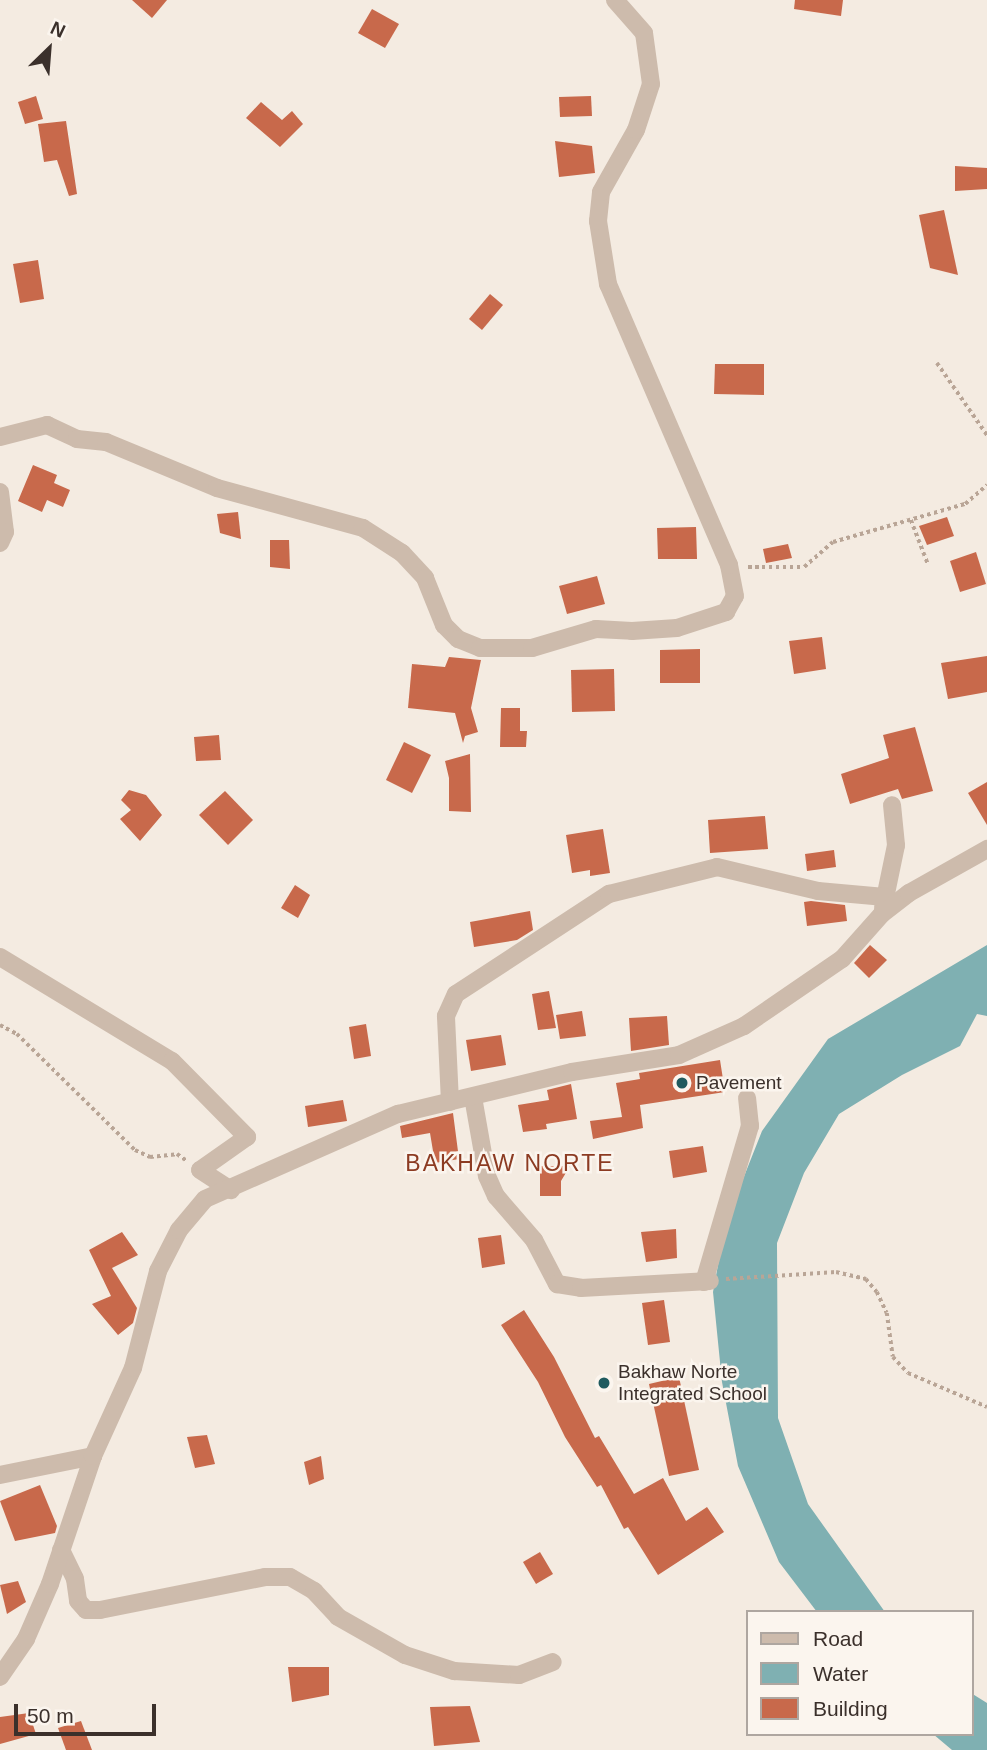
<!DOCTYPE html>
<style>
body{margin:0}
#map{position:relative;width:987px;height:1750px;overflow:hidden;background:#f4ebe1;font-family:Helvetica,sans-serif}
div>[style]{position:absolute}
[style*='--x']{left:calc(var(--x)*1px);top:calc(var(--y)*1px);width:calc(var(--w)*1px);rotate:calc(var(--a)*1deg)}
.water>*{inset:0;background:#7fb0b2}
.building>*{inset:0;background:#c8694b}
.path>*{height:3.5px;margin-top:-1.75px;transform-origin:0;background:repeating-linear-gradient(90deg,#b9a596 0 3.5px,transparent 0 7px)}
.minor>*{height:18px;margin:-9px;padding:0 9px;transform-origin:9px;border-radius:9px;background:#cdbbac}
.dots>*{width:19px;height:19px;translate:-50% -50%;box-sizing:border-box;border:4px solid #fbf5ee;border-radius:50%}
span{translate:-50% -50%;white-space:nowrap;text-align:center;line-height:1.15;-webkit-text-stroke:5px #fbf5ee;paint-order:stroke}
.poi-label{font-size:19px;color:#3b302b}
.left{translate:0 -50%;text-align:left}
.quarter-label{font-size:23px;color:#8c3b22;letter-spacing:2px}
.legend{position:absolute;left:746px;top:1610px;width:228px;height:126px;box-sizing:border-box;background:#fbf5ee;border:2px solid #aea6a0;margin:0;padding:9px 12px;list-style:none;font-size:21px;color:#3b302b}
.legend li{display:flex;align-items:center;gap:14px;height:35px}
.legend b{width:35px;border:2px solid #aea6a0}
.north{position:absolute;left:14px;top:14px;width:70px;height:70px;-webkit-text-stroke:5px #fbf5ee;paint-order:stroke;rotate:25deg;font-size:19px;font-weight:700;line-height:28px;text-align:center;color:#3b302b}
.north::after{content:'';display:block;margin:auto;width:24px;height:32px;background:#3b302b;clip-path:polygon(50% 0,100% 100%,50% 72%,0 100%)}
.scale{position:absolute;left:14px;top:1704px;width:142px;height:32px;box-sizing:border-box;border:4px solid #3b302b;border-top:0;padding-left:9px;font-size:21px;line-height:24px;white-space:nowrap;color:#3b302b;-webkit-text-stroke:5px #fbf5ee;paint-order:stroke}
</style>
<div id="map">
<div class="water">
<div style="clip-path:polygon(987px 945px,987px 1016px,977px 1014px,960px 1046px,902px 1075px,839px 1114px,804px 1173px,777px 1243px,778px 1418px,808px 1504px,885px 1612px,817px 1612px,779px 1562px,738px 1466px,722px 1382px,713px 1292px,726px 1222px,762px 1131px,828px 1039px)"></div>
<div style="clip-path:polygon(971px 1693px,987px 1703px,987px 1750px,952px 1750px,933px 1734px,971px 1734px)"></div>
</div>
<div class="building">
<div style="clip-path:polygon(132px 0,167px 0,152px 18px)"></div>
<div style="clip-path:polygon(795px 0,843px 0,841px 16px,794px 9px)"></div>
<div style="clip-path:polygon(372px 9px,399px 24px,385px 48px,358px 33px)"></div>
<div style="clip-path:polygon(36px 96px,43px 119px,25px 124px,18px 102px)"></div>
<div style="clip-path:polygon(591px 96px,592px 116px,560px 117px,559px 97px)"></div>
<div style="clip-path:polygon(261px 102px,282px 120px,292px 111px,303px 124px,280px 147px,246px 118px)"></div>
<div style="clip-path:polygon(66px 121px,77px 194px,69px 196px,57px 160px,44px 162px,38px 124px)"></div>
<div style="clip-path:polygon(555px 141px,592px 146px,595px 173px,559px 177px)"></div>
<div style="clip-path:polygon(955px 166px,987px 168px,987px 189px,955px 191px)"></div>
<div style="clip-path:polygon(944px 210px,958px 275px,930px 268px,919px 215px)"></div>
<div style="clip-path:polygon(38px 260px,44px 299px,20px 303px,13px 264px)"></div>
<div style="clip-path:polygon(490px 294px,503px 305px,482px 330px,469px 319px)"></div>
<div style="clip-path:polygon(715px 364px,764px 364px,764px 395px,714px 394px)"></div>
<div style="clip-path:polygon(33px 465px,57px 475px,54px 483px,70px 490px,63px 507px,47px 500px,42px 512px,18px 501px)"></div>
<div style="clip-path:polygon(238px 512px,241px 539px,220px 533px,217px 514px)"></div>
<div style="clip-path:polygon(947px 517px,954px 536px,927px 545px,919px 526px)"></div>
<div style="clip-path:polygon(696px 527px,697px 559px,658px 559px,657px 528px)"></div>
<div style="clip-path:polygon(270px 540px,289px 540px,290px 569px,270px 567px)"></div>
<div style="clip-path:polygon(788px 544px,792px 558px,766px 563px,763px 549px)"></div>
<div style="clip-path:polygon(976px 552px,986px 584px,960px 592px,950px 561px)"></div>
<div style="clip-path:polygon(597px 576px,605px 604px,567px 614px,559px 586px)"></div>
<div style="clip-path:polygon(822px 637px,826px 669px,794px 674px,789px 641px)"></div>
<div style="clip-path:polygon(700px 649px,700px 683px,660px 683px,660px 650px)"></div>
<div style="clip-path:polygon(987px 656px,987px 692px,948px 699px,941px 663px)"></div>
<div style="clip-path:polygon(449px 657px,481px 660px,471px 708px,478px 732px,465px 736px,463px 743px,455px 713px,408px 708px,412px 664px,445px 667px)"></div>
<div style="clip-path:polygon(614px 669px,615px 711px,572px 712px,571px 670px)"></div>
<div style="clip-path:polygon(501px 708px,520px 708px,520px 731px,527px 731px,526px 747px,500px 747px)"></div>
<div style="clip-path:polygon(915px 727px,933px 791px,902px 799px,898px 789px,850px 804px,841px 774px,889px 758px,883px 735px)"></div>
<div style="clip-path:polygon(219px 735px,221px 760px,196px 761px,194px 737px)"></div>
<div style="clip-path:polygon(404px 742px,431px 755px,412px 793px,386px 780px)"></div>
<div style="clip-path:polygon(470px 754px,471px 812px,449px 811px,449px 778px,445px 761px)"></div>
<div style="clip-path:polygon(987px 782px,987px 825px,968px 793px)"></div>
<div style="clip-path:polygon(129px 790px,146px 795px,162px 815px,140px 841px,120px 819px,131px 810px,121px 800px)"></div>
<div style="clip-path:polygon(225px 791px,253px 820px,228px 845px,199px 815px)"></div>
<div style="clip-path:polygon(765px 816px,768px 849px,710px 853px,708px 820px)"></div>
<div style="clip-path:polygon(603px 829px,610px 873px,590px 876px,590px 870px,572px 873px,566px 835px)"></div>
<div style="clip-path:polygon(834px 850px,836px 867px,807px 871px,805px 854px)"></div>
<div style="clip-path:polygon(295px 885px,310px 895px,298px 918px,281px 908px)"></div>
<div style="clip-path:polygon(811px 901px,845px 905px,847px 921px,807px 926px,804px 902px)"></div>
<div style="clip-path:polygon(530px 911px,533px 930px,517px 940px,474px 947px,470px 922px)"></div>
<div style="clip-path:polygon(870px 945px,887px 960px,869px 978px,854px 963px)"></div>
<div style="clip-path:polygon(549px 991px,556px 1028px,538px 1030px,532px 994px)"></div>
<div style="clip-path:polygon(582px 1011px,586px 1036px,560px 1039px,556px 1015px)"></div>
<div style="clip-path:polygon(667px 1016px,669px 1045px,631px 1051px,629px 1018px)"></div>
<div style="clip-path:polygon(366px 1024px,371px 1056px,354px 1059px,349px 1027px)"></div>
<div style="clip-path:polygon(501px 1035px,506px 1065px,471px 1071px,466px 1040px)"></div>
<div style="clip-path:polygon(720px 1060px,725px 1092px,640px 1105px,643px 1128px,593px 1139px,590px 1121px,622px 1117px,616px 1083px,640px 1079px,639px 1073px)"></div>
<div style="clip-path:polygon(571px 1084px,577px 1119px,546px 1124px,547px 1129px,523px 1132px,518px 1105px,549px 1100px,547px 1090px)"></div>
<div style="clip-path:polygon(343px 1100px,347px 1121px,308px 1127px,305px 1106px)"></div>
<div style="clip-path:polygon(453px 1113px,459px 1159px,435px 1163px,430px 1133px,402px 1138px,400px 1126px)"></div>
<div style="clip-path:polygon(703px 1146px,707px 1172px,673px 1178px,669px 1151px)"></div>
<div style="clip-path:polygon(540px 1166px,570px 1166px,561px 1181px,561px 1196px,540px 1196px)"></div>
<div style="clip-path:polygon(676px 1229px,677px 1258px,646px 1262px,641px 1232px)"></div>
<div style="clip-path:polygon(122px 1232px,138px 1255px,112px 1268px,137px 1308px,133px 1323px,118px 1335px,92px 1304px,111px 1296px,89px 1250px)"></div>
<div style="clip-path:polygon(501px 1235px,505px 1264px,482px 1268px,478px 1238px)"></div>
<div style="clip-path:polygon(664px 1300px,670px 1342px,648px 1345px,642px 1303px)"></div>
<div style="clip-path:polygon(524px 1310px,554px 1357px,595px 1438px,599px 1436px,634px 1494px,663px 1478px,686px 1521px,707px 1507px,724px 1532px,658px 1575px,628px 1527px,624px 1529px,601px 1485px,597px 1487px,565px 1437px,538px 1382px,501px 1325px)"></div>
<div style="clip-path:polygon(679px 1377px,699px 1470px,669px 1476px,649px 1384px)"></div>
<div style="clip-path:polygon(207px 1435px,215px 1464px,195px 1468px,187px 1437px)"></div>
<div style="clip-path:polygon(321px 1456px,324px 1479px,309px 1485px,304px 1462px)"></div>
<div style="clip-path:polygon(40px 1485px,57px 1526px,55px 1533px,15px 1541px,0 1501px)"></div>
<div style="clip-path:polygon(540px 1552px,553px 1574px,536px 1584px,523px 1562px)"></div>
<div style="clip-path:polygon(18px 1581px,26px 1602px,7px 1614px,0 1585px)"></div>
<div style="clip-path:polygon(288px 1667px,329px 1667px,329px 1695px,292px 1702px)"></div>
<div style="clip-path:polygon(470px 1706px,480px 1742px,434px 1746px,430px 1707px)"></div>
<div style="clip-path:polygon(29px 1713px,36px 1734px,0 1744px,0 1717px)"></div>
<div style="clip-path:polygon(81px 1721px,92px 1750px,66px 1750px,58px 1728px)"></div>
</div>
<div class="path">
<div style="--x:937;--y:363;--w:88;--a:55.2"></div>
<div style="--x:911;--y:520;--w:47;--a:68.9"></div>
<div style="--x:748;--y:567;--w:56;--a:0"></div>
<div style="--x:804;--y:567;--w:38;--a:-41"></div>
<div style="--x:833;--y:542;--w:137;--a:-16.1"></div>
<div style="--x:965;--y:504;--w:29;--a:-41"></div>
<div style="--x:0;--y:1025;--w:19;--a:28"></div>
<div style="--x:17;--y:1034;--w:165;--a:44.5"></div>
<div style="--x:135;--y:1150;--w:17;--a:25"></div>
<div style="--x:150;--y:1157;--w:27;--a:-6"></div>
<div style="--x:177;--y:1154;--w:12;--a:35"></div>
<div style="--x:726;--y:1279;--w:110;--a:-3.6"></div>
<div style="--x:836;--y:1272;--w:31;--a:13"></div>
<div style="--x:866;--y:1279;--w:17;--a:50"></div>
<div style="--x:877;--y:1292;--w:23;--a:65"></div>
<div style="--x:887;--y:1313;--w:44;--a:82.2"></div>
<div style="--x:893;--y:1357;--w:22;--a:47"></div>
<div style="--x:908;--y:1373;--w:86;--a:23.3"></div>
</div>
<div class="minor">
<div style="--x:0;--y:437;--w:49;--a:-14.3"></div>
<div style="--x:47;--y:425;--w:33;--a:25"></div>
<div style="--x:77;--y:439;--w:29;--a:6"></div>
<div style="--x:106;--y:442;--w:120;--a:22.5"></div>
<div style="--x:217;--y:488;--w:151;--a:15.3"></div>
<div style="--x:363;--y:528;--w:46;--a:32.7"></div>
<div style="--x:402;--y:553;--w:34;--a:47"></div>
<div style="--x:425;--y:578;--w:51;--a:68"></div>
<div style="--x:444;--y:625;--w:20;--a:45"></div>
<div style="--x:458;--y:639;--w:24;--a:22"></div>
<div style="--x:480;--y:648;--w:52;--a:0"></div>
<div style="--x:532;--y:648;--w:67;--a:-16.5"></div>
<div style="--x:596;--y:629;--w:36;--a:3"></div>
<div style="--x:632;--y:631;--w:45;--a:-3.8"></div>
<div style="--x:677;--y:628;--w:52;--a:-18.1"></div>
<div style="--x:726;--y:612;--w:18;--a:-61"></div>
<div style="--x:735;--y:596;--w:32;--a:-101"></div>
<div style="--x:729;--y:565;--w:306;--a:-113.3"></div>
<div style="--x:608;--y:284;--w:64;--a:-99"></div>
<div style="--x:598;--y:221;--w:29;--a:-84"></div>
<div style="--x:601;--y:192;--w:71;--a:-60.6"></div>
<div style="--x:636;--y:130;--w:48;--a:-71.9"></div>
<div style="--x:651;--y:84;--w:51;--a:-97.8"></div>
<div style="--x:644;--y:33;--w:44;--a:-131.3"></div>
<div style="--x:0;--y:492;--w:40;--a:82.9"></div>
<div style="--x:5;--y:532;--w:12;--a:114"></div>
<div style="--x:883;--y:908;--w:64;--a:-78.3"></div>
<div style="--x:896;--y:845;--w:40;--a:-95.7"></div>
<div style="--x:0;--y:957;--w:201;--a:31.2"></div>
<div style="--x:172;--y:1061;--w:107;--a:45.4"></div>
<div style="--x:247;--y:1137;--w:57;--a:144.9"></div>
<div style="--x:200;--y:1170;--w:37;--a:33"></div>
<div style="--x:473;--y:1097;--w:80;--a:80"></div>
<div style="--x:487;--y:1176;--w:22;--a:66"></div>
<div style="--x:496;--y:1196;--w:58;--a:49.2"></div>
<div style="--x:534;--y:1240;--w:50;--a:62.4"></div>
<div style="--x:557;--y:1284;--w:24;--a:9"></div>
<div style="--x:581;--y:1288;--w:129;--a:-3.1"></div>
<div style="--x:450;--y:1102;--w:86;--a:-92.7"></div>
<div style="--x:446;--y:1016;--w:24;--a:-66"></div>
<div style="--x:456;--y:994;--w:183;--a:-33.2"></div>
<div style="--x:609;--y:894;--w:111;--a:-14"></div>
<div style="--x:717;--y:867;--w:104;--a:13.4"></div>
<div style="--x:818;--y:891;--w:67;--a:5.1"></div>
<div style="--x:704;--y:1282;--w:163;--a:-73.6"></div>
<div style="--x:750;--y:1126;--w:28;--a:-96"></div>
<div style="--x:0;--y:1475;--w:95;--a:-11.5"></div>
<div style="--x:61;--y:1550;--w:32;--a:64"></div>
<div style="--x:75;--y:1579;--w:22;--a:82"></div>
<div style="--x:78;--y:1601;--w:12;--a:48"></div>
<div style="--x:86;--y:1610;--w:14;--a:0"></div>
<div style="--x:100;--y:1610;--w:168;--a:-11.3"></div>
<div style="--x:265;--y:1577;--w:25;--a:0"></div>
<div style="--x:290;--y:1577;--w:28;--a:30"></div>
<div style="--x:314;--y:1591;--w:35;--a:47"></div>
<div style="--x:338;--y:1617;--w:77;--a:29.6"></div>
<div style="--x:405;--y:1655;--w:52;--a:18.1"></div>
<div style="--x:454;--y:1671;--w:65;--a:3.5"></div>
<div style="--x:519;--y:1675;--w:36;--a:-21"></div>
<div style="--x:0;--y:1677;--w:46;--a:-55.6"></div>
<div style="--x:26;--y:1639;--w:60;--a:-66.4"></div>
<div style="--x:50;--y:1584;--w:135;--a:-71.4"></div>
<div style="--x:93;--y:1456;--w:97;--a:-65.6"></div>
<div style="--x:133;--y:1368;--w:100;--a:-75.5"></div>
<div style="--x:158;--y:1271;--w:46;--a:-62.9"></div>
<div style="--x:179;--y:1230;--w:40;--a:-50"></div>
<div style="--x:205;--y:1199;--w:211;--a:-23.8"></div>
<div style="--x:398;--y:1114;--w:179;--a:-13.6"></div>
<div style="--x:572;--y:1072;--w:108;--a:-9"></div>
<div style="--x:679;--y:1055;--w:71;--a:-24"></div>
<div style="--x:744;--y:1026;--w:119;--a:-34.4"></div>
<div style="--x:842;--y:959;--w:60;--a:-48.4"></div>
<div style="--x:882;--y:914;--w:34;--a:-38"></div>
<div style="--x:909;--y:893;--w:90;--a:-29.4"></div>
</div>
<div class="dots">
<div style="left:682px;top:1083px;background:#1f5a5e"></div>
<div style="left:604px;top:1383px;background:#1f5a5e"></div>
</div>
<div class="poi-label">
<span class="left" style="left:696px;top:1083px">Pavement</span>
<span class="left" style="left:618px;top:1383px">Bakhaw Norte<br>Integrated School</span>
</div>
<div class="quarter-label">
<span style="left:510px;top:1163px">BAKHAW NORTE</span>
</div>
<ul class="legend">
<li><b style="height:9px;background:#cdbbac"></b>Road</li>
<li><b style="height:19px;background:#7fb0b2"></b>Water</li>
<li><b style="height:19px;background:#c8694b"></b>Building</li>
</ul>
<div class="north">N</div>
<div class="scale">50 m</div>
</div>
